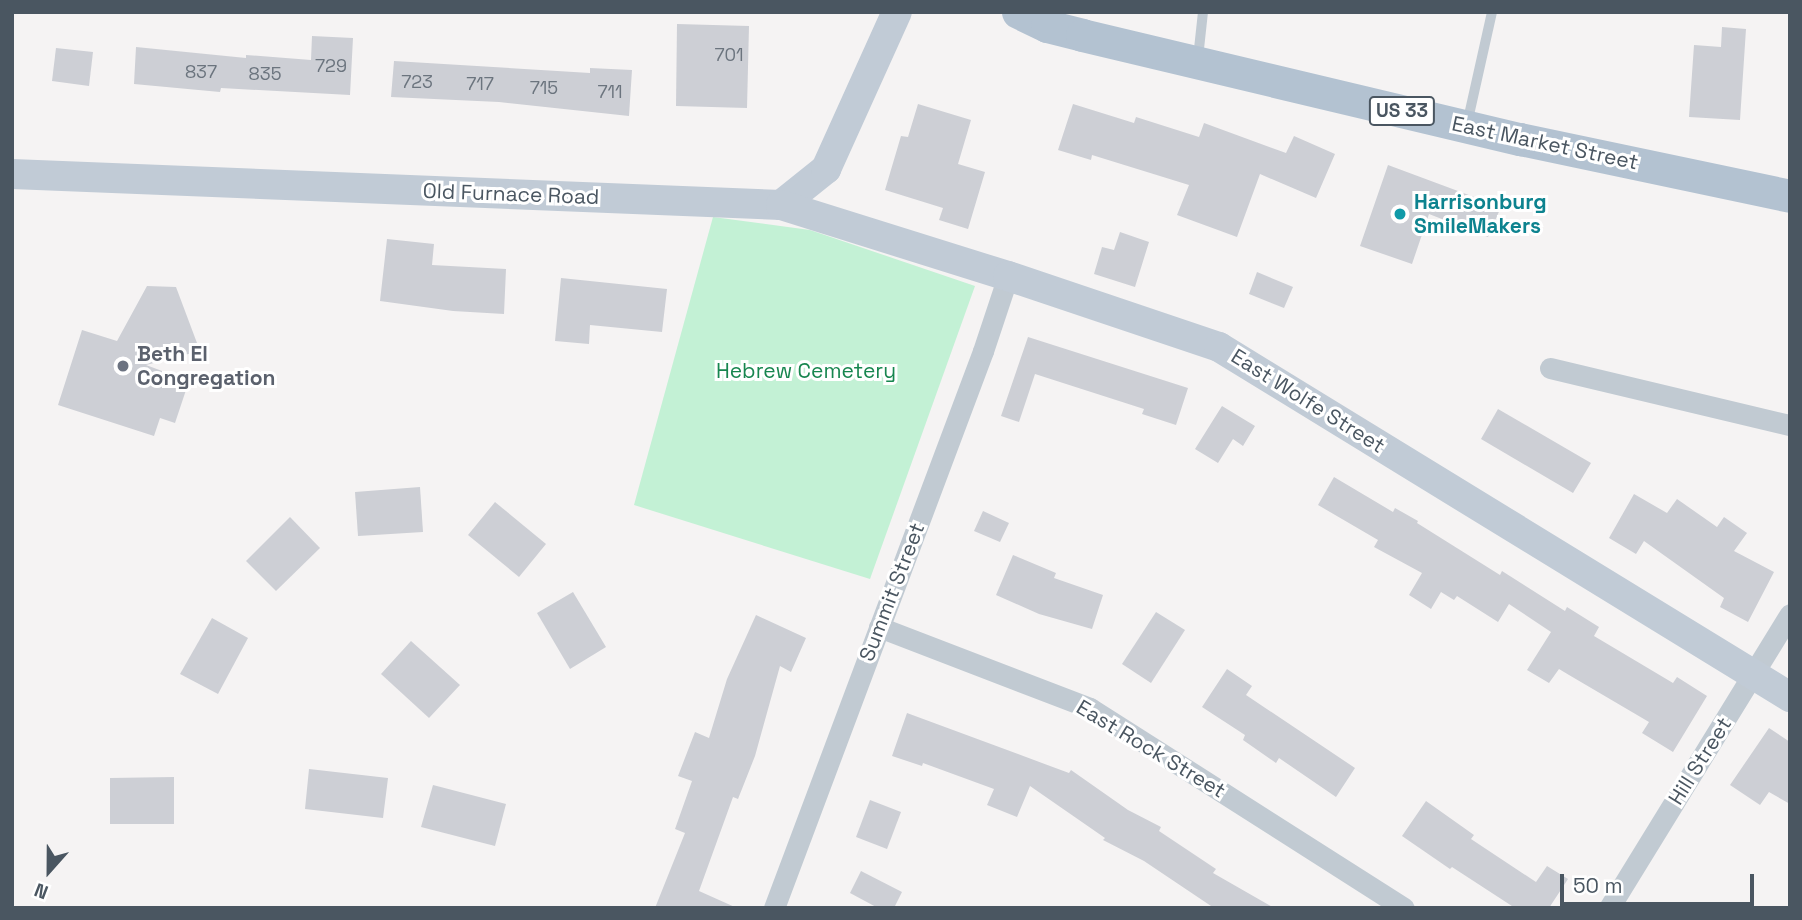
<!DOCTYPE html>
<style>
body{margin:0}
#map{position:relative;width:1802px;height:920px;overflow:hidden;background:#f5f3f3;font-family:"Space Grotesk",sans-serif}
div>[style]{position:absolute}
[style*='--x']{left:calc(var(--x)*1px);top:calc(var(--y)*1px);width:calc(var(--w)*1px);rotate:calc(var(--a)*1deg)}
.green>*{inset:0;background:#c3f1d5}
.building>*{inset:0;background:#cdcfd5}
.lane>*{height:10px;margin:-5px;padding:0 5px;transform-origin:5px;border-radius:5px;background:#c1cad2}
.street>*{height:21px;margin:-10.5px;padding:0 10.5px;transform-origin:10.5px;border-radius:10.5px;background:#c1cad2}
.secondary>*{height:30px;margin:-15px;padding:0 15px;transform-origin:15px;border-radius:15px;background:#c1cbd6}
.primary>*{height:33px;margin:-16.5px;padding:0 16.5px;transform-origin:16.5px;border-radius:16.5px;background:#b3c2d1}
.dots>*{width:19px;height:19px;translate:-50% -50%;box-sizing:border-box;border:4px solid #fff;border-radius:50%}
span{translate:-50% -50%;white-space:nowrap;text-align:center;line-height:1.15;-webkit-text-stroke:6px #fff;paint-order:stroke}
.number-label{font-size:18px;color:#6b747e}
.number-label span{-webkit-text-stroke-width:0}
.shield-label span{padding:2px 5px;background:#fff;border:2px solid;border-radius:5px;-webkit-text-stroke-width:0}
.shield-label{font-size:19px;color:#4a5661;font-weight:700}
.street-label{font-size:21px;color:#4a5661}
.culture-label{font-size:21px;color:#0d838f;font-weight:700}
.left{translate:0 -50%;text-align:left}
.worship-label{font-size:21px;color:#5b616d;font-weight:700}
.park-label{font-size:21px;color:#17864f}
.frame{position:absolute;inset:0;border:14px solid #4a5661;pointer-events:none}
.north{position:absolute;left:14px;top:836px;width:70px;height:70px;-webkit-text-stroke:5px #fff;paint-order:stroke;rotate:201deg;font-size:19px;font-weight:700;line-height:28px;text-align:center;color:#4a5661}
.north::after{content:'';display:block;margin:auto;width:24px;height:32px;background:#4a5661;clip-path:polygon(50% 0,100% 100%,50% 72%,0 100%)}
.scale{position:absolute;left:1560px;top:874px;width:194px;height:32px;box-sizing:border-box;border:4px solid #4a5661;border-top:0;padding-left:9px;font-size:21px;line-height:24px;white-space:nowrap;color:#4a5661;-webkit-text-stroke:5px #fff;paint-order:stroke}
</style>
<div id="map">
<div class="green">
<div style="clip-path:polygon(713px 217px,810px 230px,975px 286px,870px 579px,634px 505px)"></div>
</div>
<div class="building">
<div style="clip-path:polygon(677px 24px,749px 26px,747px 108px,676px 106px)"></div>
<div style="clip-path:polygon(1722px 27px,1746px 29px,1740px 120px,1689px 117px,1694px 45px,1721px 47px)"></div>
<div style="clip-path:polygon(312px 36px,353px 38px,350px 95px,221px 88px,220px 92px,134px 84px,136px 47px,246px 58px,246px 55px,311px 60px)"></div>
<div style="clip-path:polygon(56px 48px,93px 52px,89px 86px,52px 81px)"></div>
<div style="clip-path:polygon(394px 61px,590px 73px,590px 68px,632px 70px,629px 116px,499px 102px,391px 97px)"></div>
<div style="clip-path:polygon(918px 104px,971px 120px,958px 164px,985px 172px,968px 229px,939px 220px,943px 208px,885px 190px,901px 136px,908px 137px)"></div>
<div style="clip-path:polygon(1073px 104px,1134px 123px,1136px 117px,1199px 137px,1204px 123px,1286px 153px,1294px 136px,1335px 154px,1316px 198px,1260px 174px,1237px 237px,1177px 215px,1189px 185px,1092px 155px,1091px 160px,1058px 150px)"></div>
<div style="clip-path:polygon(1388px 165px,1501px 207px,1488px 237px,1429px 214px,1412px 264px,1360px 246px)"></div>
<div style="clip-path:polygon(1120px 232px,1149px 242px,1135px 287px,1094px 274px,1102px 247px,1114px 250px)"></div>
<div style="clip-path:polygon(387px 239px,434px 244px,432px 265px,506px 269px,504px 314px,453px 311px,380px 301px)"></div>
<div style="clip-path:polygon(1257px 272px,1293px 287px,1284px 308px,1249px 294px)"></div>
<div style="clip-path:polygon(561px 278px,667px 289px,662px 332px,590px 325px,589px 344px,555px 341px)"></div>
<div style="clip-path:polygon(147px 286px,176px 287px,200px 351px,146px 365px,189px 381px,175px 423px,160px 418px,154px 436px,58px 405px,82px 330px,117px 341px)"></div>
<div style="clip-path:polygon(1028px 337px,1188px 388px,1176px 425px,1142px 414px,1144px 409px,1035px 374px,1019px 422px,1001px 416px)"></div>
<div style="clip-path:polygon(1222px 406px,1255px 426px,1243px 446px,1233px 439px,1218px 463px,1195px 449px)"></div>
<div style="clip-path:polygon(1498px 409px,1591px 463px,1573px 493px,1481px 439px)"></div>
<div style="clip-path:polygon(1334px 477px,1393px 512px,1395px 508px,1418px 521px,1417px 523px,1500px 575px,1502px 571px,1565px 611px,1567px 607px,1599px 627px,1594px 636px,1673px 683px,1677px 677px,1707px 696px,1673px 752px,1642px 733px,1649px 722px,1569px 675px,1559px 669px,1549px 683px,1527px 670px,1551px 632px,1509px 604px,1498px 622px,1457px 596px,1454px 600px,1441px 592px,1431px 609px,1409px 595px,1422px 573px,1374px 547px,1378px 540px,1318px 505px)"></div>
<div style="clip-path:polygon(420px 487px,423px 532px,358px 536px,355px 492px)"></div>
<div style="clip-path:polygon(1634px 494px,1667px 513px,1677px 499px,1717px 527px,1724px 517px,1747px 533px,1734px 551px,1774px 572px,1748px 622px,1720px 607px,1724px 598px,1644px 541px,1636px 554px,1609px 538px)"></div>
<div style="clip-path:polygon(495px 502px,546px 544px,519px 577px,468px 535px)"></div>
<div style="clip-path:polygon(983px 511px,1009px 523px,1000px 542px,974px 531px)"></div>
<div style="clip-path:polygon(290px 517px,320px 548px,276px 591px,246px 561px)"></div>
<div style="clip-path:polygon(1013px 555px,1056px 573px,1054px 578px,1103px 595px,1092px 629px,1039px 614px,996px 595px)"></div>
<div style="clip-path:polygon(573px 592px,606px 647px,570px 669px,537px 613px)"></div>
<div style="clip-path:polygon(1156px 612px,1185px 630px,1151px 683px,1122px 664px)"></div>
<div style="clip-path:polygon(756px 615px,806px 638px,791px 672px,780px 666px,755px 756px,738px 799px,733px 797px,699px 891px,737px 908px,655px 908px,685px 833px,675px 829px,692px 781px,678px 776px,695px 732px,709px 738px,727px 679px)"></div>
<div style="clip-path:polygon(212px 618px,248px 638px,218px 694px,180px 674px)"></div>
<div style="clip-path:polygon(411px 641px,460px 685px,429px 718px,381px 674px)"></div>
<div style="clip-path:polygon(1227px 669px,1252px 686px,1246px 695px,1355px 768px,1336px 797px,1279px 758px,1276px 763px,1243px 740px,1245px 735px,1202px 707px)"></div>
<div style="clip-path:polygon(907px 713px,1069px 773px,1071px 770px,1128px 810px,1161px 827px,1159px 831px,1216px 869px,1213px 873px,1274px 908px,1214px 908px,1144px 861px,1103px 840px,1105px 838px,1030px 786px,1017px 817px,987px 805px,994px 789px,923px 763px,922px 766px,892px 756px)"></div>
<div style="clip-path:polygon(1769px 728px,1790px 742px,1790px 804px,1769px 792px,1760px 805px,1730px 785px)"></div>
<div style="clip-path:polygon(309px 769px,388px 778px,383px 818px,305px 809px)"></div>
<div style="clip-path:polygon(174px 777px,174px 824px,110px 824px,110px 778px)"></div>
<div style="clip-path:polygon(433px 785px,506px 804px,495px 846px,421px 827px)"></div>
<div style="clip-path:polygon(870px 800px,901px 812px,887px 849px,856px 837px)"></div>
<div style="clip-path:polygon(1426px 801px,1474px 835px,1471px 839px,1536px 882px,1547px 866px,1568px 879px,1549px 908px,1515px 908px,1452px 867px,1450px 869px,1402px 836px)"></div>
<div style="clip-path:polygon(861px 871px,902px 892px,894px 908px,878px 908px,850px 893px)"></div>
</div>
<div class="lane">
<div style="--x:1198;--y:58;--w:46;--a:-83.8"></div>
<div style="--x:1467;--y:124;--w:115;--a:-77.4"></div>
</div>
<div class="street">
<div style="--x:1550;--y:368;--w:247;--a:13.4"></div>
<div style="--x:879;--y:627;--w:226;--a:21"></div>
<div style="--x:1090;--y:708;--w:372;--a:32.5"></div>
<div style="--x:774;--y:908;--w:595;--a:-69.43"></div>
<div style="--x:983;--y:351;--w:79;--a:-71.6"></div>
<div style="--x:1609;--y:908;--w:345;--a:-58.4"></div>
</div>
<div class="secondary">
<div style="--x:12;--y:174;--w:770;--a:2.31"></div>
<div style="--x:781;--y:205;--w:58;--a:-38.7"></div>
<div style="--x:826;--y:169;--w:172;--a:-65.7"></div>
<div style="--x:781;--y:205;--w:238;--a:17.4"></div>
<div style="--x:1008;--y:276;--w:223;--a:18.6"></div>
<div style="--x:1219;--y:347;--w:670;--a:31.51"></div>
</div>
<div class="primary">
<div style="--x:1018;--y:12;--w:32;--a:26"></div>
<div style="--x:1047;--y:26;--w:36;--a:14"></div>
<div style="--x:1082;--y:35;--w:450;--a:13.4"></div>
<div style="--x:1520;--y:139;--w:276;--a:11.9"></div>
</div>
<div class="dots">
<div style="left:1400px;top:214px;background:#0f9aa8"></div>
<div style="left:123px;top:366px;background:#6b7280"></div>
</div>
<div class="number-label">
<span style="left:729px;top:55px">701</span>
<span style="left:331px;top:66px">729</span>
<span style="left:201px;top:72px">837</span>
<span style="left:265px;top:74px">835</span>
<span style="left:417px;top:82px">723</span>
<span style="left:480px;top:84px">717</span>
<span style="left:544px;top:88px">715</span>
<span style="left:610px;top:92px">711</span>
</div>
<div class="shield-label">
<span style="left:1402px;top:111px">US 33</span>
</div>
<div class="street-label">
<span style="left:1545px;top:143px;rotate:12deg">East Market Street</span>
<span style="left:511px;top:194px;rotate:2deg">Old Furnace Road</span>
<span style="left:1308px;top:401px;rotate:32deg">East Wolfe Street</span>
<span style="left:892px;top:592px;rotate:-69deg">Summit Street</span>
<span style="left:1151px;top:749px;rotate:31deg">East Rock Street</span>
<span style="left:1700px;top:761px;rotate:-58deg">Hill Street</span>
</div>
<div class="culture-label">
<span class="left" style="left:1414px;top:214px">Harrisonburg<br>SmileMakers</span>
</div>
<div class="worship-label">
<span class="left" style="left:137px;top:366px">Beth El<br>Congregation</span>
</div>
<div class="park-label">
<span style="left:806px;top:371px">Hebrew Cemetery</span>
</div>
<div class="frame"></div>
<div class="north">N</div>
<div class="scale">50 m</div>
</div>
